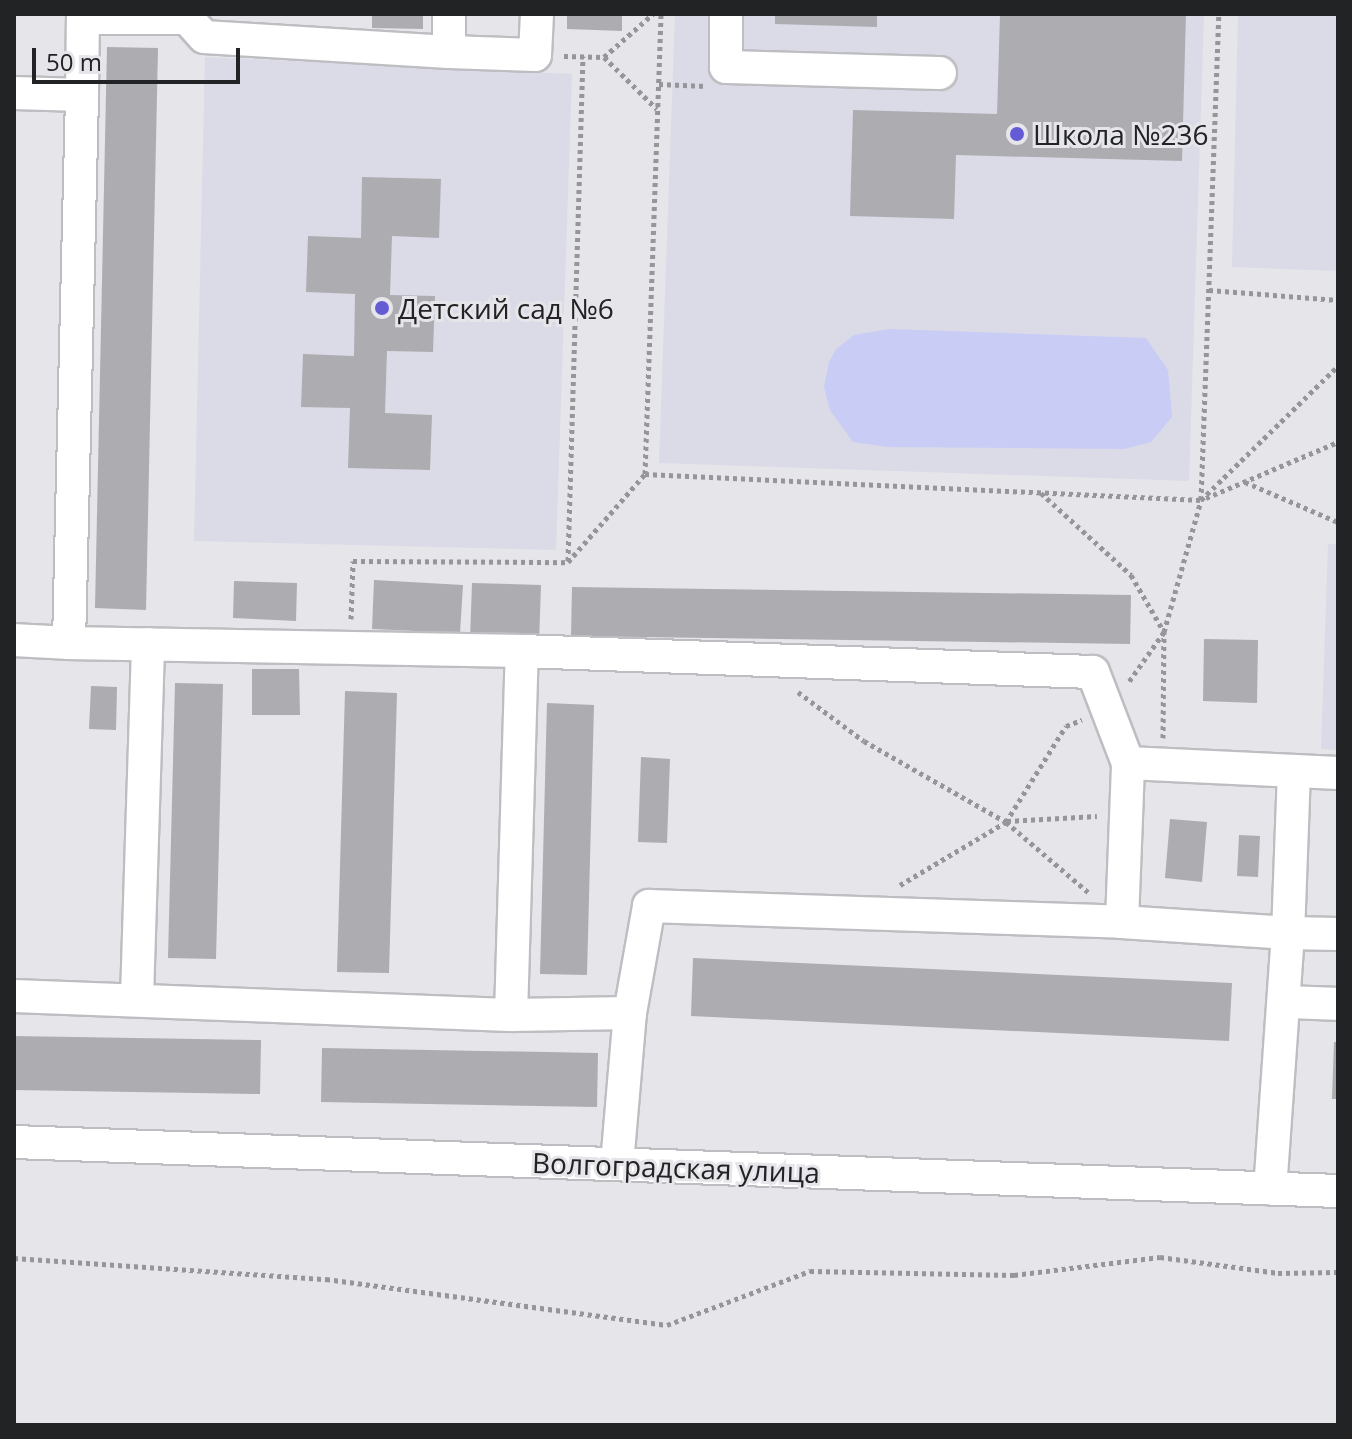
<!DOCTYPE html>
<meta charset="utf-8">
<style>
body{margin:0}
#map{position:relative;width:1352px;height:1439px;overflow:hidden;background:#e5e5ea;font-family:"Open Sans",sans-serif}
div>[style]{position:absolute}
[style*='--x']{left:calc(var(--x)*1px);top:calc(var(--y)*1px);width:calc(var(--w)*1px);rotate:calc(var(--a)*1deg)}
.built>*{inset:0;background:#dadbe7}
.green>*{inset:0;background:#c9ccf5}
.building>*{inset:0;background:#adadb1}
.path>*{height:5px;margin-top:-2.5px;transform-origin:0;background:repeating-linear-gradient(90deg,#959699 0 4px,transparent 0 8px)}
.roads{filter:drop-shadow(2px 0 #bebec2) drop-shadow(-2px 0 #bebec2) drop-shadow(0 2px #bebec2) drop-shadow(0 -2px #bebec2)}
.minor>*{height:32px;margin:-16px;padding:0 16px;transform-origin:16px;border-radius:16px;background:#fff}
.dots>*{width:22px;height:22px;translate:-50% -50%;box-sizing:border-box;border:4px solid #e5e5ea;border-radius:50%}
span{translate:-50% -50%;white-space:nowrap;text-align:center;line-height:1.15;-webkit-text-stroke:6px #e5e5ea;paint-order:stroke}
.poi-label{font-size:28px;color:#222324}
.left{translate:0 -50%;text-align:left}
.street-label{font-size:28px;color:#222324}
.frame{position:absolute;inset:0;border:16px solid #222324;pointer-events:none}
.scale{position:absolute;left:32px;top:48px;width:208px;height:36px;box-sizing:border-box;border:4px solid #222324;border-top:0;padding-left:10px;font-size:24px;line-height:28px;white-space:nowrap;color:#222324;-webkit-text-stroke:6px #e5e5ea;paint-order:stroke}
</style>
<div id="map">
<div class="built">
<div style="clip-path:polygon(675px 14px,1204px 14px,1189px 481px,659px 463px)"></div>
<div style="clip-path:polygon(1238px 14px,1338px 14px,1338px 271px,1232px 267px)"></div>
<div style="clip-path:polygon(205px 57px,572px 74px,556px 550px,194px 541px)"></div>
<div style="clip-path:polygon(1328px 544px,1338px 544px,1338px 750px,1321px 749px)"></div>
</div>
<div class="green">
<div style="clip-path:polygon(890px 329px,1146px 338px,1168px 370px,1172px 417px,1151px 442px,1124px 449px,888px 447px,853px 442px,830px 410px,824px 387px,829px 362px,836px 349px,854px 335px)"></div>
</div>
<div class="building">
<div style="clip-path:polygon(372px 14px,423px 14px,423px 29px,372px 28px)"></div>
<div style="clip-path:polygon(567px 14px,622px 14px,622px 31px,567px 29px)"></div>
<div style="clip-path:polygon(775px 14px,877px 14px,877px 27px,775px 24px)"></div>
<div style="clip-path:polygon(1000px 14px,1186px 14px,1182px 161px,956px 155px,954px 219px,850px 216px,853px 110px,997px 114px)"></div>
<div style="clip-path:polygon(107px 47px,158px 48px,146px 610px,95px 608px)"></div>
<div style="clip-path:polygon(362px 177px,441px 179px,439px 238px,392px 236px,390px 295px,435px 296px,433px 352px,387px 351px,385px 413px,432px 415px,430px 470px,348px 468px,350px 408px,301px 407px,303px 354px,354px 356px,355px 294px,306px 292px,308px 236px,361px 238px)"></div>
<div style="clip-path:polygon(374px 580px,463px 585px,460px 633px,372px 629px)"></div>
<div style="clip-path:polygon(234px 581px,297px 583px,296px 621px,233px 618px)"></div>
<div style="clip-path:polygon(472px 583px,541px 585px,539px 643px,470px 640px)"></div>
<div style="clip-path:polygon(572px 587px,1131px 595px,1130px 644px,571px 636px)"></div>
<div style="clip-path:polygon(1204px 639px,1258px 640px,1257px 703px,1203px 701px)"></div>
<div style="clip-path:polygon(252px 669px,299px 669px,300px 715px,252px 715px)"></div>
<div style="clip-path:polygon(175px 683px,223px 684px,216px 959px,168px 958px)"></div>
<div style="clip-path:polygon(91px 686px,117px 687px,116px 730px,89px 729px)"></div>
<div style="clip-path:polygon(345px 691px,397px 693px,389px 973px,337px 972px)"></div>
<div style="clip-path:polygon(547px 703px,594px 705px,587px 975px,540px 974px)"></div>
<div style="clip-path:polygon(641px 757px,670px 759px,667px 843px,638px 842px)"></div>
<div style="clip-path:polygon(1170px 819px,1207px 822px,1202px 882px,1165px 878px)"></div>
<div style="clip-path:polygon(1239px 835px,1260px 836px,1258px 877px,1237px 876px)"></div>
<div style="clip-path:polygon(693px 958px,1232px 983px,1229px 1041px,691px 1016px)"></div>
<div style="clip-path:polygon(14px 1036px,261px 1040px,260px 1094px,14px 1090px)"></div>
<div style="clip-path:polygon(1334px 1042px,1338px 1042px,1338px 1099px,1332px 1099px)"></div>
<div style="clip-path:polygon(322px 1048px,598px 1053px,597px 1107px,321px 1102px)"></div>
</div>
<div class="path">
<div style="--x:564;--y:56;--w:40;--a:1.4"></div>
<div style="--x:604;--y:57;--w:74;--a:44.5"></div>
<div style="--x:604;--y:57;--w:65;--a:-41.3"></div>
<div style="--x:659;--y:84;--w:47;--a:2.4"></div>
<div style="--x:1209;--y:290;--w:129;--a:4.4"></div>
<div style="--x:645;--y:474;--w:460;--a:-88"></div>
<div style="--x:1245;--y:482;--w:101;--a:23.3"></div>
<div style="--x:1041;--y:493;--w:122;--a:42.3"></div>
<div style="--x:1131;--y:575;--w:66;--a:59.9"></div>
<div style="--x:1164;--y:632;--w:62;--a:125.2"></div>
<div style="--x:1206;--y:498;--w:143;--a:-23"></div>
<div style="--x:568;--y:561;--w:505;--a:-88.3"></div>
<div style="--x:351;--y:619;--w:58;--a:-88"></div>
<div style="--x:353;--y:561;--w:215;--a:0.3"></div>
<div style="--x:568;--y:562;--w:117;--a:-48.8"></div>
<div style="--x:645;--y:474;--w:557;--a:2.68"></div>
<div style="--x:1201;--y:500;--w:486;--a:-87.9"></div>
<div style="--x:798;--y:692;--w:82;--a:36.6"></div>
<div style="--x:864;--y:741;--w:163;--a:29.7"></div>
<div style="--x:1006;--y:822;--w:108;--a:40.5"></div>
<div style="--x:1163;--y:738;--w:106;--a:-89.5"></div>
<div style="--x:1164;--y:632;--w:137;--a:-74.3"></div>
<div style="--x:1201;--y:500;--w:192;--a:-44.4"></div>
<div style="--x:1007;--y:821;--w:90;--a:-3.2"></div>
<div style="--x:900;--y:885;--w:123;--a:-30.7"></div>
<div style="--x:1006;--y:822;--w:113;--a:-58"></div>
<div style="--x:1066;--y:726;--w:17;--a:-21"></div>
<div style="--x:14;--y:1258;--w:313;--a:3.9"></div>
<div style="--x:326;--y:1279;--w:344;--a:7.7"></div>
<div style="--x:667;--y:1325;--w:153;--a:-20.7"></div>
<div style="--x:810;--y:1271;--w:204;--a:1.1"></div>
<div style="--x:1014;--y:1275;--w:147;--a:-7"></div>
<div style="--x:1160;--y:1257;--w:119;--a:7.7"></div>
<div style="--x:1278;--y:1273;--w:60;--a:-1"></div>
</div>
<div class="roads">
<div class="minor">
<div style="--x:449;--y:14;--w:38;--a:90"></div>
<div style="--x:449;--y:52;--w:86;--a:2"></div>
<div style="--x:535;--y:55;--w:41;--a:-87.2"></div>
<div style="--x:726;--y:14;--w:53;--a:90"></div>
<div style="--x:726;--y:67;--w:214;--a:1.6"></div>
<div style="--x:187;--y:18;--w:25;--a:48"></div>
<div style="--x:204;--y:37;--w:245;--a:3.5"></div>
<div style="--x:14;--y:93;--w:68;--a:1.7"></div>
<div style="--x:82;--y:95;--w:77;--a:-89.3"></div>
<div style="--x:83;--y:18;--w:104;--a:0"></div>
<div style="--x:187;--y:18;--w:4;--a:-90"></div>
<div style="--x:14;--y:640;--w:55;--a:3.1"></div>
<div style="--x:69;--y:643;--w:548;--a:-88.64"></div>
<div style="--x:69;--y:643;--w:453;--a:1"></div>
<div style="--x:522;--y:651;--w:571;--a:2.11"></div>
<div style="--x:1093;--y:672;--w:97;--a:69"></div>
<div style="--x:1128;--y:763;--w:210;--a:2.7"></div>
<div style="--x:1294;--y:771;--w:162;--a:92.1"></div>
<div style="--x:1288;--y:933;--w:50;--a:1.1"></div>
<div style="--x:1122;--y:922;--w:166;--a:3.8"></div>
<div style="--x:1288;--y:933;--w:256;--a:94"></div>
<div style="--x:14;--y:996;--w:497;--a:2.2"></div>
<div style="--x:511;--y:1015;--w:119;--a:-1"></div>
<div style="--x:137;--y:997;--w:353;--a:-88.2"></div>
<div style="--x:1286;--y:1002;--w:52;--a:2.2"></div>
<div style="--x:511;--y:1015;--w:364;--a:-88.3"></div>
<div style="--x:14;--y:1142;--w:1325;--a:2.12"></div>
<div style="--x:617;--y:1164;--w:152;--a:-85.1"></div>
<div style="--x:630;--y:1013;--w:109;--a:-79.9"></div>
<div style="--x:649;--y:906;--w:473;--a:1.9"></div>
<div style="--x:1122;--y:922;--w:159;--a:-87.8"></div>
</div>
</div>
<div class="dots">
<div style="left:1017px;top:134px;background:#655cd5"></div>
<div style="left:382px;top:308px;background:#655cd5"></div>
</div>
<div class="poi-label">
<span class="left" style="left:1033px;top:134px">Школа №236</span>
<span class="left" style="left:398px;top:308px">Детский сад №6</span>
</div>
<div class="street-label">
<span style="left:676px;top:1167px;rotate:2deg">Волгоградская улица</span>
</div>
<div class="frame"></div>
<div class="scale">50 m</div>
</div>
